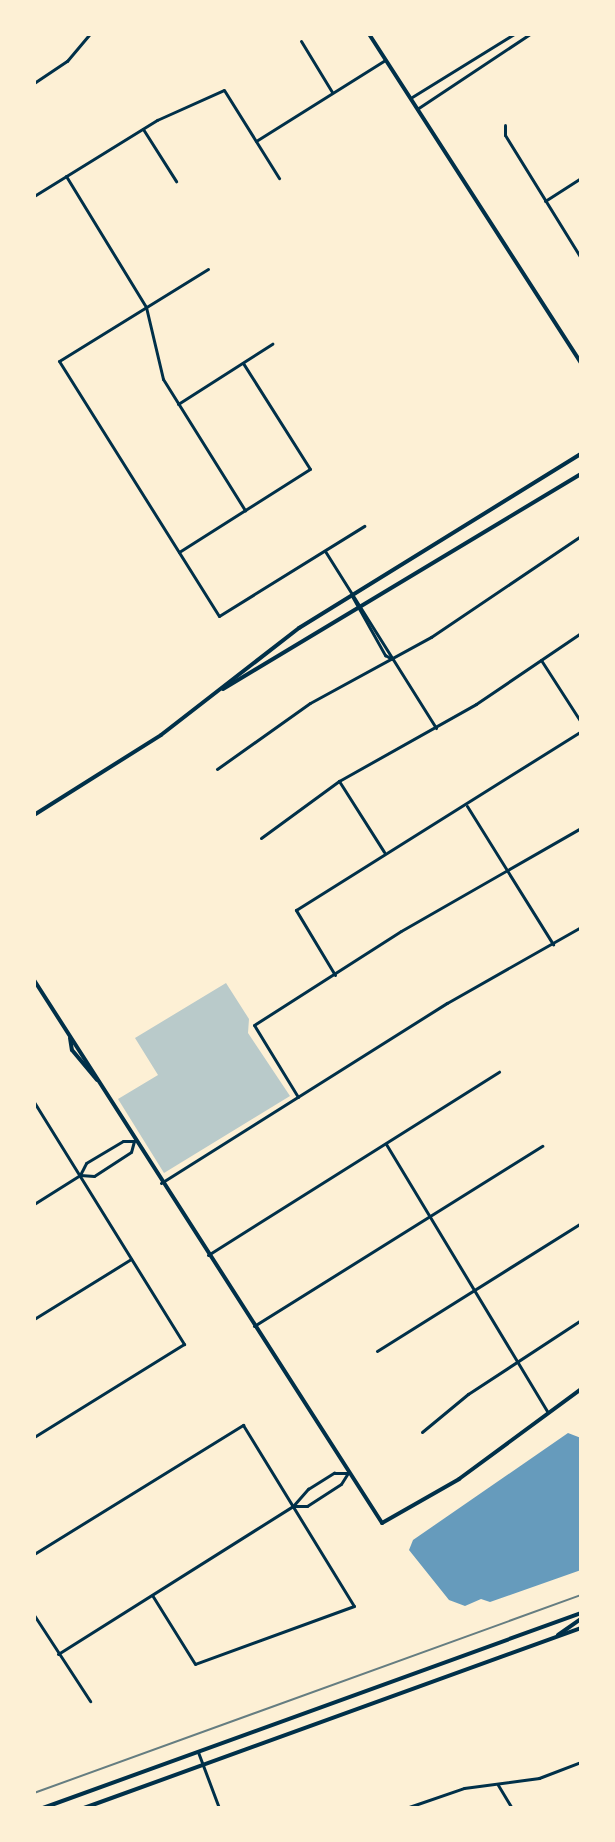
<!DOCTYPE html>
<style>
body{margin:0}
#map{position:relative;width:615px;height:1842px;overflow:hidden;background:#fdf0d5;font-family:"Noto Sans",sans-serif}
div>[style]{position:absolute}
[style*='--x']{left:calc(var(--x)*1px);top:calc(var(--y)*1px);width:calc(var(--w)*1px);rotate:calc(var(--a)*1deg)}
.green>*{inset:0;background:#b9caca}
.water>*{inset:0;background:#669bbc}
.minor>*{height:3px;margin:-1.5px;padding:0 1.5px;transform-origin:1.5px;border-radius:1.5px;background:#003049}
.tertiary>*{height:4px;margin:-2px;padding:0 2px;transform-origin:2px;border-radius:2px;background:#003049}
.secondary>*{height:4px;margin:-2px;padding:0 2px;transform-origin:2px;border-radius:2px;background:#003049}
.rail>*{height:2px;margin:-1px;padding:0 1px;transform-origin:1px;border-radius:1px;background:#657d81}
span{translate:-50% -50%;white-space:nowrap;text-align:center;line-height:1.15;-webkit-text-stroke:6px #fdf0d5;paint-order:stroke}
.frame{position:absolute;inset:0;border:36px solid #fdf0d5;pointer-events:none}
</style>
<div id="map">
<div class="green">
<div style="clip-path:polygon(226px 983px,249px 1019px,248px 1033px,290px 1096px,164px 1173px,118px 1099px,158px 1075px,135px 1038px)"></div>
</div>
<div class="water">
<div style="clip-path:polygon(568px 1433px,581px 1438px,581px 1570px,490px 1602px,481px 1599px,465px 1606px,449px 1600px,409px 1550px,413px 1540px)"></div>
</div>
<div class="minor">
<div style="--x:301;--y:41;--w:60;--a:58.7"></div>
<div style="--x:34;--y:83;--w:40;--a:-34"></div>
<div style="--x:67;--y:61;--w:35;--a:-50"></div>
<div style="--x:412;--y:97;--w:120;--a:-31.7"></div>
<div style="--x:417;--y:109;--w:136;--a:-33.6"></div>
<div style="--x:505;--y:125;--w:10;--a:90"></div>
<div style="--x:505;--y:135;--w:145;--a:58.3"></div>
<div style="--x:143;--y:129;--w:62;--a:57.6"></div>
<div style="--x:256;--y:141;--w:152;--a:-32.1"></div>
<div style="--x:66;--y:176;--w:153;--a:58.6"></div>
<div style="--x:146;--y:307;--w:74;--a:76.7"></div>
<div style="--x:163;--y:379;--w:155;--a:58"></div>
<div style="--x:34;--y:196;--w:145;--a:-31.7"></div>
<div style="--x:157;--y:120;--w:73;--a:-24.1"></div>
<div style="--x:224;--y:90;--w:104;--a:58"></div>
<div style="--x:545;--y:201;--w:43;--a:-32.6"></div>
<div style="--x:208;--y:269;--w:175;--a:148.3"></div>
<div style="--x:59;--y:361;--w:301;--a:57.9"></div>
<div style="--x:219;--y:616;--w:171;--a:-31.8"></div>
<div style="--x:178;--y:404;--w:112;--a:-32.6"></div>
<div style="--x:325;--y:551;--w:209;--a:57.9"></div>
<div style="--x:179;--y:552;--w:155;--a:-32.4"></div>
<div style="--x:310;--y:469;--w:125;--a:-122.3"></div>
<div style="--x:352;--y:596;--w:68;--a:60.8"></div>
<div style="--x:385;--y:655;--w:8;--a:30"></div>
<div style="--x:541;--y:660;--w:74;--a:57.2"></div>
<div style="--x:217;--y:769;--w:114;--a:-35.4"></div>
<div style="--x:310;--y:703;--w:138;--a:-28.6"></div>
<div style="--x:431;--y:637;--w:181;--a:-34"></div>
<div style="--x:339;--y:781;--w:84;--a:57.6"></div>
<div style="--x:467;--y:806;--w:163;--a:58.1"></div>
<div style="--x:261;--y:838;--w:97;--a:-36.2"></div>
<div style="--x:339;--y:781;--w:157;--a:-29.3"></div>
<div style="--x:476;--y:704;--w:127;--a:-34.1"></div>
<div style="--x:335;--y:975;--w:76;--a:-121"></div>
<div style="--x:296;--y:910;--w:337;--a:-32.1"></div>
<div style="--x:298;--y:1097;--w:84;--a:-121.4"></div>
<div style="--x:254;--y:1025;--w:174;--a:-32.6"></div>
<div style="--x:401;--y:931;--w:207;--a:-29.8"></div>
<div style="--x:34;--y:1102;--w:285;--a:58.2"></div>
<div style="--x:184;--y:1344;--w:176;--a:148.2"></div>
<div style="--x:386;--y:1144;--w:312;--a:58.9"></div>
<div style="--x:161;--y:1183;--w:338;--a:-32.2"></div>
<div style="--x:447;--y:1003;--w:154;--a:-29.6"></div>
<div style="--x:34;--y:1204;--w:54;--a:-32.2"></div>
<div style="--x:80;--y:1175;--w:13;--a:-63"></div>
<div style="--x:86;--y:1163;--w:43;--a:-30.7"></div>
<div style="--x:123;--y:1141;--w:11;--a:0"></div>
<div style="--x:134;--y:1141;--w:11;--a:105"></div>
<div style="--x:131;--y:1152;--w:44;--a:147"></div>
<div style="--x:94;--y:1176;--w:14;--a:-176"></div>
<div style="--x:208;--y:1255;--w:344;--a:-32.2"></div>
<div style="--x:34;--y:1319;--w:114;--a:-31.7"></div>
<div style="--x:254;--y:1326;--w:340;--a:-32"></div>
<div style="--x:377;--y:1351;--w:241;--a:-32.1"></div>
<div style="--x:422;--y:1432;--w:60;--a:-39.6"></div>
<div style="--x:468;--y:1394;--w:135;--a:-33.2"></div>
<div style="--x:293;--y:1506;--w:14;--a:0"></div>
<div style="--x:307;--y:1506;--w:40;--a:-32.9"></div>
<div style="--x:341;--y:1484;--w:13;--a:-58"></div>
<div style="--x:34;--y:1554;--w:246;--a:-31.7"></div>
<div style="--x:243;--y:1425;--w:212;--a:58.5"></div>
<div style="--x:354;--y:1606;--w:169;--a:160"></div>
<div style="--x:195;--y:1664;--w:81;--a:-121.9"></div>
<div style="--x:34;--y:1615;--w:103;--a:56.9"></div>
<div style="--x:58;--y:1654;--w:278;--a:-32.2"></div>
<div style="--x:293;--y:1506;--w:23;--a:-49"></div>
<div style="--x:308;--y:1489;--w:31;--a:-32"></div>
<div style="--x:334;--y:1473;--w:14;--a:0"></div>
<div style="--x:198;--y:1752;--w:60;--a:69.4"></div>
<div style="--x:498;--y:1785;--w:27;--a:59"></div>
<div style="--x:406;--y:1808;--w:61;--a:-19"></div>
<div style="--x:464;--y:1788;--w:76;--a:-7.6"></div>
<div style="--x:539;--y:1778;--w:45;--a:-20.9"></div>
</div>
<div class="tertiary">
<div style="--x:223;--y:689;--w:418;--a:-31"></div>
<div style="--x:34;--y:815;--w:150;--a:-32.2"></div>
<div style="--x:161;--y:735;--w:175;--a:-37.8"></div>
<div style="--x:299;--y:628;--w:331;--a:-31.7"></div>
<div style="--x:34;--y:980;--w:645;--a:57.34"></div>
<div style="--x:382;--y:1523;--w:89;--a:-29.7"></div>
<div style="--x:459;--y:1479;--w:152;--a:-36.4"></div>
<div style="--x:70;--y:1038;--w:12;--a:81"></div>
<div style="--x:72;--y:1050;--w:39;--a:50"></div>
</div>
<div class="secondary">
<div style="--x:369;--y:34;--w:391;--a:57.2"></div>
<div style="--x:558;--y:1635;--w:28;--a:-35"></div>
<div style="--x:43;--y:1808;--w:572;--a:-19.92"></div>
<div style="--x:84;--y:1808;--w:529;--a:-19.91"></div>
</div>
<div class="rail">
<div style="--x:34;--y:1793;--w:582;--a:-19.9"></div>
</div>
<div class="frame"></div>
</div>
